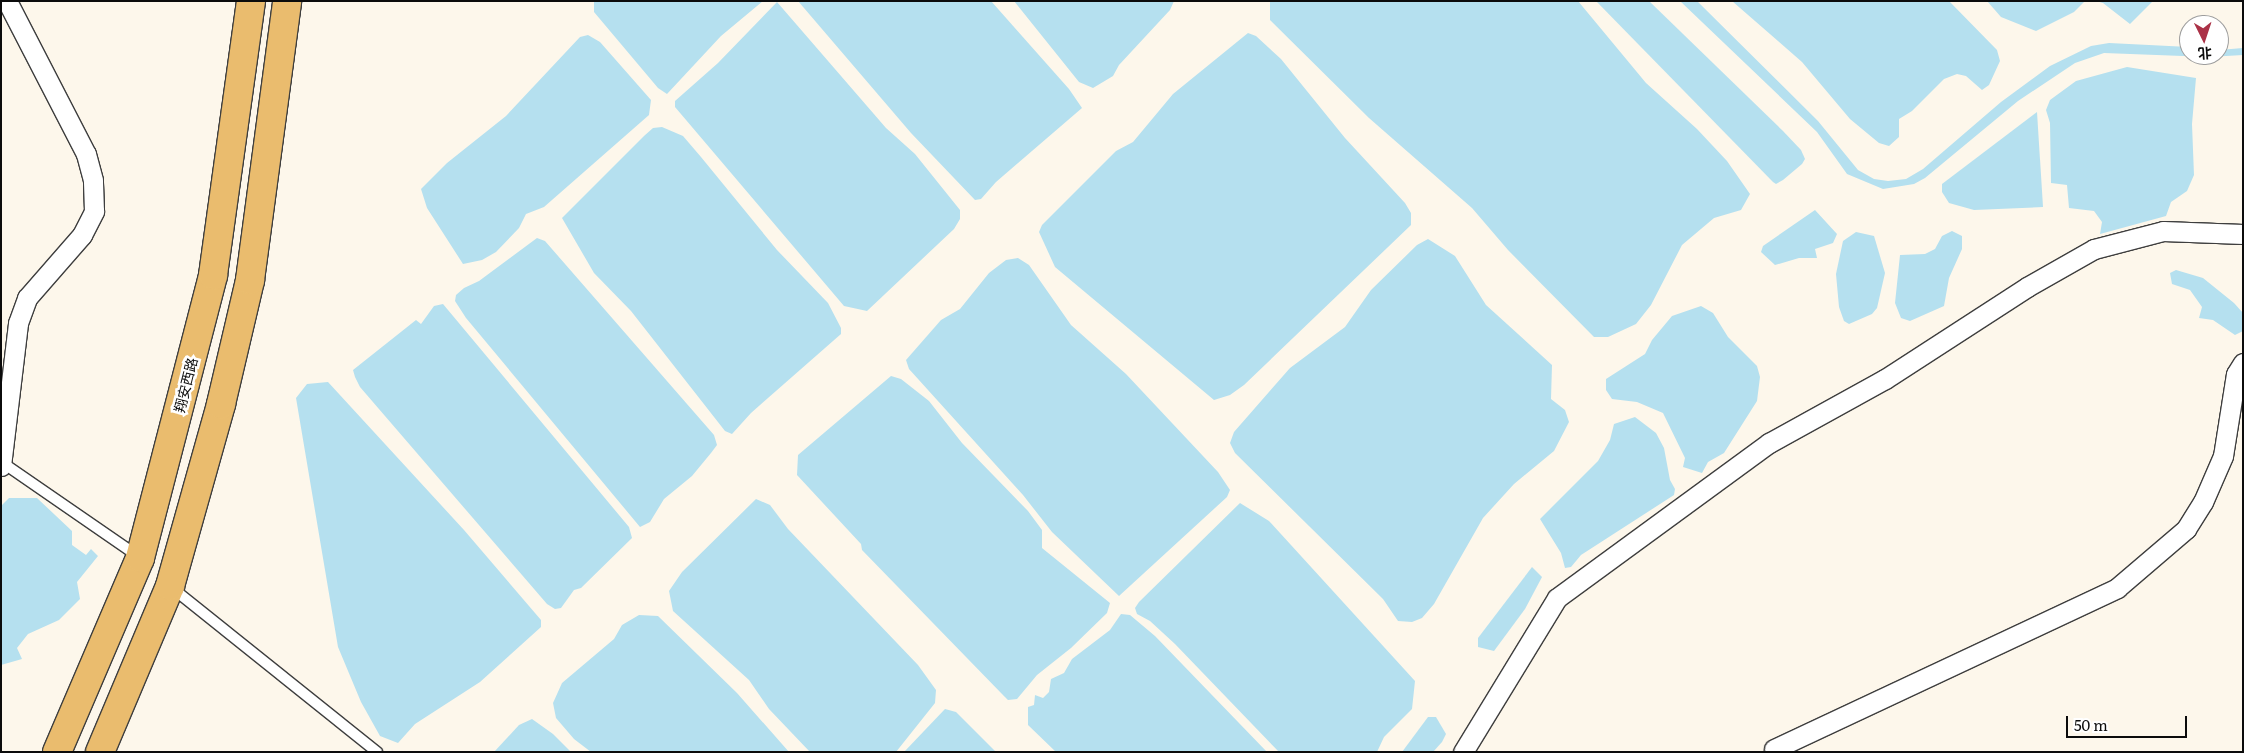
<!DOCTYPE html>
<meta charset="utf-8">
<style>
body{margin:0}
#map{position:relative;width:2244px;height:753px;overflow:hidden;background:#fdf7eb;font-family:Literata,"Noto Sans SC",serif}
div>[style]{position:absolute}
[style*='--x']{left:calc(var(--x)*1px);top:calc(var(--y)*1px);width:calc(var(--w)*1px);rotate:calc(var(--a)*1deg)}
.water>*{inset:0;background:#b5e0ef}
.roads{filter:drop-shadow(1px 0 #3e3e3e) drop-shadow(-1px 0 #3e3e3e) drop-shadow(0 1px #3e3e3e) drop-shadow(0 -1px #3e3e3e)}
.lane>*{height:10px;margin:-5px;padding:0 5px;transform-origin:5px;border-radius:5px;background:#fff}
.street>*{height:19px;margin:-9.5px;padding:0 9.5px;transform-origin:9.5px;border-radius:9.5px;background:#fff}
.primary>*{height:28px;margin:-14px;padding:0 14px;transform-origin:14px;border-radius:14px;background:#eabc6e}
span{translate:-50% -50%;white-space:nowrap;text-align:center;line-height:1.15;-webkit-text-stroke:5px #fff;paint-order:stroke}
.street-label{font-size:14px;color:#0b0b0b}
.frame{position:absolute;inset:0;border:2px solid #0b0b0b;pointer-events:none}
.north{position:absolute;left:2179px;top:15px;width:50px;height:50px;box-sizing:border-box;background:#fff;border:1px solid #9d9d9d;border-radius:50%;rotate:176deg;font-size:14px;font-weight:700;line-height:20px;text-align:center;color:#0b0b0b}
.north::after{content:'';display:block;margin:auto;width:18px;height:22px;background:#ab3247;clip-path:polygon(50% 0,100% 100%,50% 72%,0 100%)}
.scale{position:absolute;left:2066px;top:716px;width:121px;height:22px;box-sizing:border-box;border:2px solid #0b0b0b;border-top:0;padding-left:6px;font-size:15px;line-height:18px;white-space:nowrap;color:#0b0b0b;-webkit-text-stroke:4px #fff;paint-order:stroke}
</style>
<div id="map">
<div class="water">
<div style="clip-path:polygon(594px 1px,763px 1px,721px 36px,667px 94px,658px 88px,594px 12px)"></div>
<div style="clip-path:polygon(798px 1px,991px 1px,1069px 89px,1082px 108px,996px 182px,981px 199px,975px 200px,911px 133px)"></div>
<div style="clip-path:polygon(1014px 1px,1174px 1px,1170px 10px,1119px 65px,1113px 76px,1093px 88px,1079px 82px)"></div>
<div style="clip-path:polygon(1270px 1px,1578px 1px,1646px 83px,1697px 129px,1727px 161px,1750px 194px,1741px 210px,1714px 218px,1682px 245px,1651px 305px,1636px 324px,1608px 337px,1594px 337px,1508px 250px,1472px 208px,1369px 118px,1270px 20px)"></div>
<div style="clip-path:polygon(1596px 1px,1649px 1px,1783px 131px,1801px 150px,1805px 159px,1802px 164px,1783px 180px,1776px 184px,1773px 182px)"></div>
<div style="clip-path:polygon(1680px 1px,1697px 1px,1818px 121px,1858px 170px,1874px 179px,1888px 181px,1906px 179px,1923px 169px,2001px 102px,2050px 66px,2091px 46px,2109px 43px,2189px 47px,2189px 55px,2219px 55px,2219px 50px,2243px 48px,2243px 55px,2209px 57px,2104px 53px,2075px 63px,2018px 101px,1925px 178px,1914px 184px,1883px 189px,1847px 174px,1817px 132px)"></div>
<div style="clip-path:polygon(1732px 1px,1949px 1px,1997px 50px,2000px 61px,1989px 85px,1982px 90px,1966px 76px,1957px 74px,1944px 79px,1912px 111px,1899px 119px,1899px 137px,1889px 146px,1879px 143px,1850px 119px,1802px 62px)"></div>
<div style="clip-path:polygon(1987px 1px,2085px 1px,2074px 12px,2036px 31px,2001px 17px)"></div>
<div style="clip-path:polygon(2096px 1px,2153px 1px,2130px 24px,2103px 3px)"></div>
<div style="clip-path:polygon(777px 2px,886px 128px,915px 154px,960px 210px,960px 219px,954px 229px,867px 311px,844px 306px,675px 107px,675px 101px,718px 63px)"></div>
<div style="clip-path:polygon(1248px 33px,1256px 36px,1281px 59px,1345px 138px,1405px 203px,1411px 213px,1411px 225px,1244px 385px,1230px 395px,1214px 400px,1055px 267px,1039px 232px,1042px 225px,1116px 151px,1133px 142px,1173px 94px)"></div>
<div style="clip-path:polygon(588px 35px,600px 42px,651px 100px,649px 115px,544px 207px,526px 214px,519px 228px,496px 252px,482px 260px,463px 264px,427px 208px,421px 189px,447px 163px,506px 116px,580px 37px)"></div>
<div style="clip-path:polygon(2127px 67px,2196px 78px,2192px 124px,2194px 175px,2187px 191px,2171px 202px,2166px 216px,2100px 234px,2102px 222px,2094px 211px,2069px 208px,2067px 185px,2051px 183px,2050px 123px,2046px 110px,2050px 100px,2076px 81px)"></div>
<div style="clip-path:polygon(2037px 112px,2043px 207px,1974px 210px,1949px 203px,1942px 192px,1942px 184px)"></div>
<div style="clip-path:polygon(662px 127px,683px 136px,701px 157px,777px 250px,828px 303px,841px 328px,841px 334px,751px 413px,732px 434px,725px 431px,631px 311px,594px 273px,562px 218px,644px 136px,653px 128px)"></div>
<div style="clip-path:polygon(1815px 210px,1837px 234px,1833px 243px,1815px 249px,1817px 258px,1799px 258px,1775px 265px,1761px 252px,1763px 246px)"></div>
<div style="clip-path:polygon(1952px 231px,1962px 236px,1962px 249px,1949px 278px,1944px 306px,1910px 321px,1901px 318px,1895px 303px,1900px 255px,1925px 254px,1935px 249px,1942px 236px)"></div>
<div style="clip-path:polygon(1856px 232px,1874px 236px,1885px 273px,1877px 308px,1872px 314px,1849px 324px,1844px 321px,1839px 307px,1836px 274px,1843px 241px)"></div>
<div style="clip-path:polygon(537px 238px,545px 241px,714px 435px,717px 445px,711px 453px,692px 476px,664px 499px,650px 522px,640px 527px,466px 318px,455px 301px,456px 295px,464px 288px,479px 281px)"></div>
<div style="clip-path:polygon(1428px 239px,1455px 256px,1486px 305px,1552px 365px,1551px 399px,1565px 410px,1569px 422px,1554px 451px,1514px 484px,1483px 518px,1434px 604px,1422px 618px,1412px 622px,1398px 621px,1383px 599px,1235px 453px,1230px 443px,1234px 432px,1290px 368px,1345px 327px,1371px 290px,1417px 245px)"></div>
<div style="clip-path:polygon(1018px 258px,1029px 265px,1071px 325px,1126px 374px,1218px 472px,1230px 490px,1227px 497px,1119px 596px,1052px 532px,1023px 495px,909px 369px,906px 360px,941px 320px,960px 309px,989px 273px,1006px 260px)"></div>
<div style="clip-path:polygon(2176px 270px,2203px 278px,2234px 303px,2243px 313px,2243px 331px,2235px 335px,2213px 320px,2199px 318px,2202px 307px,2190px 290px,2172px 284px,2170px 273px)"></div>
<div style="clip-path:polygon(443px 304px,629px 527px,632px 538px,581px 588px,574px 590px,561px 608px,555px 609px,547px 604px,360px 387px,355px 377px,353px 370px,416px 320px,421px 324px,434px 306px)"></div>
<div style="clip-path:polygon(1701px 306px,1713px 313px,1728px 337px,1757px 366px,1760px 377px,1757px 401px,1724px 453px,1708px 462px,1702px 473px,1683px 467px,1685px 458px,1663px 413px,1637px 402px,1612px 399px,1606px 390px,1606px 379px,1645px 354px,1652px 340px,1672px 316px)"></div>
<div style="clip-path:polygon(891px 376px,901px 379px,929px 401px,962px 443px,1028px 511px,1042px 530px,1042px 548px,1110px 603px,1107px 613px,1071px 648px,1037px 675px,1017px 699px,1008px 700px,1002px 694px,862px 550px,861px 544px,797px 475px,798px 455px)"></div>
<div style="clip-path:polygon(328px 382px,464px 530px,541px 620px,541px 627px,480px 682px,415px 724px,398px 743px,380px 736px,361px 702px,338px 647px,296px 398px,307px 384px)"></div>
<div style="clip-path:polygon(1635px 417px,1656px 433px,1664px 448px,1670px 480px,1675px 489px,1674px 495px,1581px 555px,1571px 567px,1565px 568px,1561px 553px,1540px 519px,1598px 461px,1610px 440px,1614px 424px)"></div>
<div style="clip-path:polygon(9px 498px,37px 498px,72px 531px,72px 545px,86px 555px,91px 549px,98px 556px,77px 582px,80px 599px,59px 620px,28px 634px,17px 648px,22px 659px,1px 665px,1px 506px)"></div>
<div style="clip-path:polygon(756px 499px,770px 505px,788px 529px,918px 665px,936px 690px,935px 703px,896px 752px,810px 752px,769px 709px,749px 680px,673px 611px,669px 591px,682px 572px)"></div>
<div style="clip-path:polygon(1240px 503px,1269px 521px,1415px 681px,1412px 709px,1384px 737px,1377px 752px,1279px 752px,1175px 644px,1150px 621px,1137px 614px,1135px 608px,1139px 602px)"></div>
<div style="clip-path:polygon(1532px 567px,1542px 577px,1525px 609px,1494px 651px,1478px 647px,1478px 638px)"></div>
<div style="clip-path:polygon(1121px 614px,1130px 615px,1155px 636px,1267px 752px,1056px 752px,1028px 725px,1028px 707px,1034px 705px,1035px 695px,1043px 698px,1049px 692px,1051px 679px,1064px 673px,1072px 659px,1110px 630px)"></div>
<div style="clip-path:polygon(639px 615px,658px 616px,737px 693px,789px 752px,591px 752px,574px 739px,556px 718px,553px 703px,562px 683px,614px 639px,622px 625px)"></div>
<div style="clip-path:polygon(945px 709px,956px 712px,996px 752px,904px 752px)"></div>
<div style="clip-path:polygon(1428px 717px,1436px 717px,1446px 734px,1442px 742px,1433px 752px,1402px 752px)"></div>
<div style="clip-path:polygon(532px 719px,553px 734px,571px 752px,494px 752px,519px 725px)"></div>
</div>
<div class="roads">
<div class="lane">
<div style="--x:3;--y:463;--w:164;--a:34.6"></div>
<div style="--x:171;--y:587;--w:264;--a:38.7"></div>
</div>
<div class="street">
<div style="--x:1;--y:466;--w:144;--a:-83.2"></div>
<div style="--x:18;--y:323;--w:27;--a:-70"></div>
<div style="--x:27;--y:298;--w:84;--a:-48.9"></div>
<div style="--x:82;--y:235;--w:27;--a:-63"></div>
<div style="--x:94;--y:211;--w:31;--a:-92"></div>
<div style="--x:93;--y:180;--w:27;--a:-105"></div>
<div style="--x:86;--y:154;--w:172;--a:-117.3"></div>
<div style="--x:1774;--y:749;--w:379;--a:-25.1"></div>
<div style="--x:2117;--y:588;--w:91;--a:-40.5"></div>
<div style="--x:2186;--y:529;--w:32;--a:-58"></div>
<div style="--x:2203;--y:502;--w:50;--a:-66.5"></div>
<div style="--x:2223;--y:456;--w:83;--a:-81"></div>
<div style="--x:2236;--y:374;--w:13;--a:-58"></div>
<div style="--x:1463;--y:752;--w:180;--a:-58.6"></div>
<div style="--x:1557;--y:598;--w:263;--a:-36.2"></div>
<div style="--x:1769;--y:443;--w:132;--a:-28.9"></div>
<div style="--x:1885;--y:379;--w:169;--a:-32.9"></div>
<div style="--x:2027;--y:287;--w:77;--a:-29.6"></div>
<div style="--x:2094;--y:249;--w:71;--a:-14.6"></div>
<div style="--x:2163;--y:231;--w:80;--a:2.1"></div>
</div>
<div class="primary">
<div style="--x:57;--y:752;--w:211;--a:-66.8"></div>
<div style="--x:140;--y:558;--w:292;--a:-75.5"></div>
<div style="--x:213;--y:275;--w:277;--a:-82.1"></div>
<div style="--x:100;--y:752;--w:180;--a:-67.1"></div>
<div style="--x:170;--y:586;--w:189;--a:-74.3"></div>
<div style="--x:221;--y:404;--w:127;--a:-76.8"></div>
<div style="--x:250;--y:280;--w:281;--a:-82.4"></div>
</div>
</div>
<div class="street-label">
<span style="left:185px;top:385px;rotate:-76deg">翔安西路</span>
</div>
<div class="frame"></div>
<div class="north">北</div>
<div class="scale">50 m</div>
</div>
